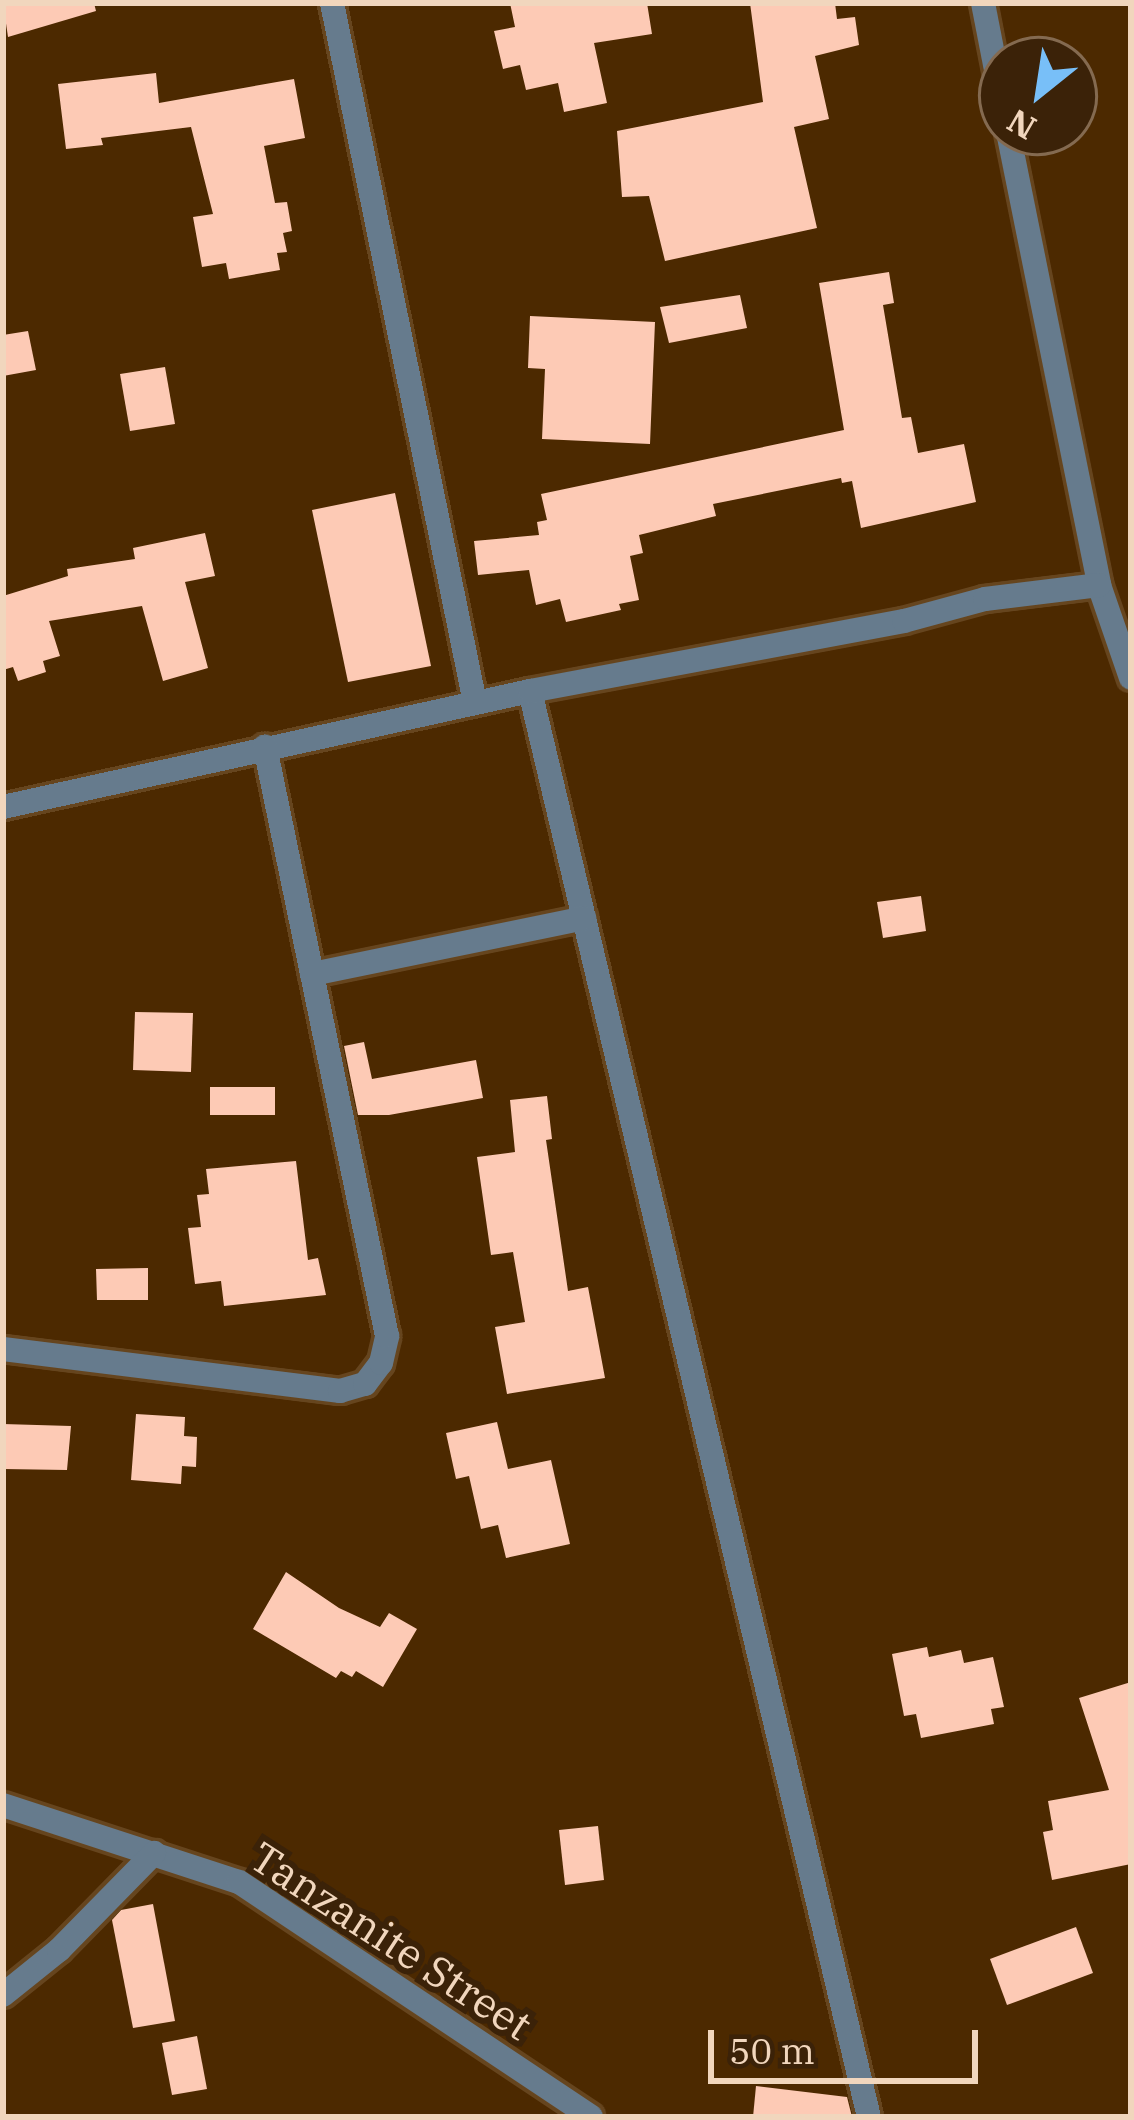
<!DOCTYPE html>
<style>
body{margin:0}
#map{position:relative;width:1134px;height:2120px;overflow:hidden;background:#4c2900;font-family:"IBM Plex Serif",serif}
div>[style]{position:absolute}
[style*='--x']{left:calc(var(--x)*1px);top:calc(var(--y)*1px);width:calc(var(--w)*1px);rotate:calc(var(--a)*1deg)}
.building>*{inset:0;background:#fdcab5}
.roads{filter:drop-shadow(3px 0 #66451e) drop-shadow(-3px 0 #66451e) drop-shadow(0 3px #66451e) drop-shadow(0 -3px #66451e)}
.minor>*{height:24px;margin:-12px;padding:0 12px;transform-origin:12px;border-radius:12px;background:#667b8d}
span{translate:-50% -50%;white-space:nowrap;text-align:center;line-height:1.15;-webkit-text-stroke:12px #3b2208;paint-order:stroke}
.street-label{font-size:42px;color:#f1d6bd}
.frame{position:absolute;inset:0;border:6px solid #f1d6bd;pointer-events:none}
.north{position:absolute;left:978px;top:36px;width:120px;height:120px;box-sizing:border-box;background:#3b2208;border:3px solid #846a50;border-radius:50%;rotate:210deg;font-size:33px;font-weight:700;line-height:48px;text-align:center;color:#f1d6bd}
.north::after{content:'';display:block;margin:auto;width:42px;height:54px;background:#78bff8;clip-path:polygon(50% 0,100% 100%,50% 72%,0 100%)}
.scale{position:absolute;left:708px;top:2030px;width:270px;height:54px;box-sizing:border-box;border:6px solid #f1d6bd;border-top:0;padding-left:15px;font-size:36px;line-height:42px;white-space:nowrap;color:#f1d6bd;-webkit-text-stroke:9px #3b2208;paint-order:stroke}
</style>
<div id="map">
<div class="building">
<div style="clip-path:polygon(3px 3px,94px 3px,96px 11px,8px 37px)"></div>
<div style="clip-path:polygon(510px 3px,647px 3px,652px 34px,594px 43px,607px 103px,564px 112px,558px 83px,526px 90px,520px 65px,503px 69px,494px 31px,515px 27px)"></div>
<div style="clip-path:polygon(750px 3px,835px 3px,837px 19px,855px 17px,859px 45px,815px 56px,829px 119px,794px 127px,817px 228px,665px 261px,649px 196px,622px 197px,617px 131px,763px 102px)"></div>
<div style="clip-path:polygon(156px 73px,159px 103px,294px 79px,305px 138px,264px 146px,275px 203px,287px 202px,292px 231px,283px 233px,287px 252px,277px 253px,280px 270px,229px 279px,226px 263px,202px 267px,193px 217px,213px 214px,191px 127px,101px 138px,103px 145px,66px 149px,58px 84px)"></div>
<div style="clip-path:polygon(889px 272px,894px 303px,883px 305px,902px 418px,911px 417px,918px 453px,964px 444px,976px 502px,861px 528px,852px 481px,842px 483px,841px 478px,713px 504px,716px 516px,639px 535px,643px 553px,630px 556px,639px 600px,619px 604px,621px 610px,566px 622px,560px 599px,536px 605px,529px 570px,478px 575px,474px 541px,539px 535px,537px 522px,547px 520px,541px 494px,844px 430px,819px 283px)"></div>
<div style="clip-path:polygon(740px 295px,747px 328px,669px 343px,660px 307px)"></div>
<div style="clip-path:polygon(530px 316px,655px 322px,650px 444px,542px 439px,545px 369px,528px 368px)"></div>
<div style="clip-path:polygon(28px 331px,36px 370px,3px 376px,3px 335px)"></div>
<div style="clip-path:polygon(165px 367px,175px 424px,130px 431px,120px 374px)"></div>
<div style="clip-path:polygon(395px 493px,431px 666px,348px 682px,312px 510px)"></div>
<div style="clip-path:polygon(205px 533px,215px 576px,185px 582px,208px 668px,163px 681px,142px 606px,49px 621px,60px 656px,43px 661px,46px 672px,18px 681px,13px 667px,3px 670px,3px 596px,68px 576px,67px 569px,135px 559px,133px 548px)"></div>
<div style="clip-path:polygon(921px 896px,926px 931px,883px 938px,877px 902px)"></div>
<div style="clip-path:polygon(135px 1012px,193px 1013px,191px 1072px,133px 1070px)"></div>
<div style="clip-path:polygon(364px 1042px,372px 1079px,476px 1060px,483px 1098px,389px 1115px,358px 1115px,344px 1046px)"></div>
<div style="clip-path:polygon(210px 1087px,275px 1087px,275px 1115px,210px 1115px)"></div>
<div style="clip-path:polygon(547px 1096px,552px 1139px,546px 1140px,568px 1291px,588px 1287px,605px 1378px,507px 1394px,495px 1327px,525px 1322px,513px 1252px,491px 1255px,477px 1157px,515px 1152px,510px 1100px)"></div>
<div style="clip-path:polygon(296px 1161px,308px 1260px,318px 1258px,326px 1295px,224px 1306px,221px 1281px,195px 1284px,188px 1228px,201px 1227px,197px 1195px,209px 1194px,206px 1169px)"></div>
<div style="clip-path:polygon(148px 1268px,148px 1300px,97px 1300px,96px 1269px)"></div>
<div style="clip-path:polygon(136px 1414px,185px 1417px,184px 1436px,197px 1437px,196px 1467px,182px 1466px,181px 1484px,131px 1480px)"></div>
<div style="clip-path:polygon(497px 1422px,508px 1469px,551px 1460px,570px 1544px,506px 1558px,498px 1525px,481px 1529px,469px 1476px,456px 1479px,446px 1433px)"></div>
<div style="clip-path:polygon(3px 1424px,71px 1426px,67px 1470px,3px 1469px)"></div>
<div style="clip-path:polygon(286px 1572px,339px 1608px,380px 1627px,389px 1613px,417px 1629px,383px 1687px,356px 1671px,352px 1677px,341px 1671px,336px 1678px,253px 1629px)"></div>
<div style="clip-path:polygon(927px 1647px,929px 1657px,961px 1650px,964px 1663px,993px 1657px,1004px 1707px,991px 1709px,994px 1724px,921px 1738px,916px 1714px,904px 1716px,892px 1654px)"></div>
<div style="clip-path:polygon(1131px 1682px,1131px 1864px,1052px 1880px,1043px 1832px,1053px 1830px,1048px 1801px,1109px 1790px,1079px 1698px)"></div>
<div style="clip-path:polygon(598px 1826px,604px 1880px,565px 1885px,559px 1830px)"></div>
<div style="clip-path:polygon(153px 1904px,175px 2021px,133px 2028px,112px 1920px,121px 1910px)"></div>
<div style="clip-path:polygon(1076px 1927px,1093px 1973px,1007px 2005px,990px 1959px)"></div>
<div style="clip-path:polygon(197px 2036px,207px 2089px,172px 2095px,162px 2043px)"></div>
<div style="clip-path:polygon(756px 2086px,847px 2097px,852px 2117px,753px 2117px)"></div>
</div>
<div class="roads">
<div class="minor">
<div style="--x:332;--y:3;--w:714;--a:78.45"></div>
<div style="--x:983;--y:3;--w:100;--a:79"></div>
<div style="--x:1008;--y:132;--w:462;--a:78.6"></div>
<div style="--x:1099;--y:585;--w:98;--a:71"></div>
<div style="--x:530;--y:691;--w:1466;--a:76.63"></div>
<div style="--x:3;--y:807;--w:540;--a:-12.41"></div>
<div style="--x:530;--y:691;--w:380;--a:-10.6"></div>
<div style="--x:904;--y:621;--w:84;--a:-15.2"></div>
<div style="--x:985;--y:599;--w:115;--a:-7"></div>
<div style="--x:312;--y:974;--w:278;--a:-11.6"></div>
<div style="--x:3;--y:1349;--w:340;--a:7.1"></div>
<div style="--x:340;--y:1391;--w:26;--a:-16"></div>
<div style="--x:365;--y:1384;--w:26;--a:-53"></div>
<div style="--x:381;--y:1363;--w:28;--a:-77"></div>
<div style="--x:387;--y:1336;--w:602;--a:-101.7"></div>
<div style="--x:3;--y:1805;--w:248;--a:18.1"></div>
<div style="--x:239;--y:1882;--w:423;--a:33.7"></div>
<div style="--x:3;--y:1995;--w:72;--a:-38.8"></div>
<div style="--x:59;--y:1950;--w:136;--a:-45.6"></div>
</div>
</div>
<div class="street-label">
<span style="left:391px;top:1941px;rotate:33deg">Tanzanite Street</span>
</div>
<div class="frame"></div>
<div class="north">N</div>
<div class="scale">50 m</div>
</div>
